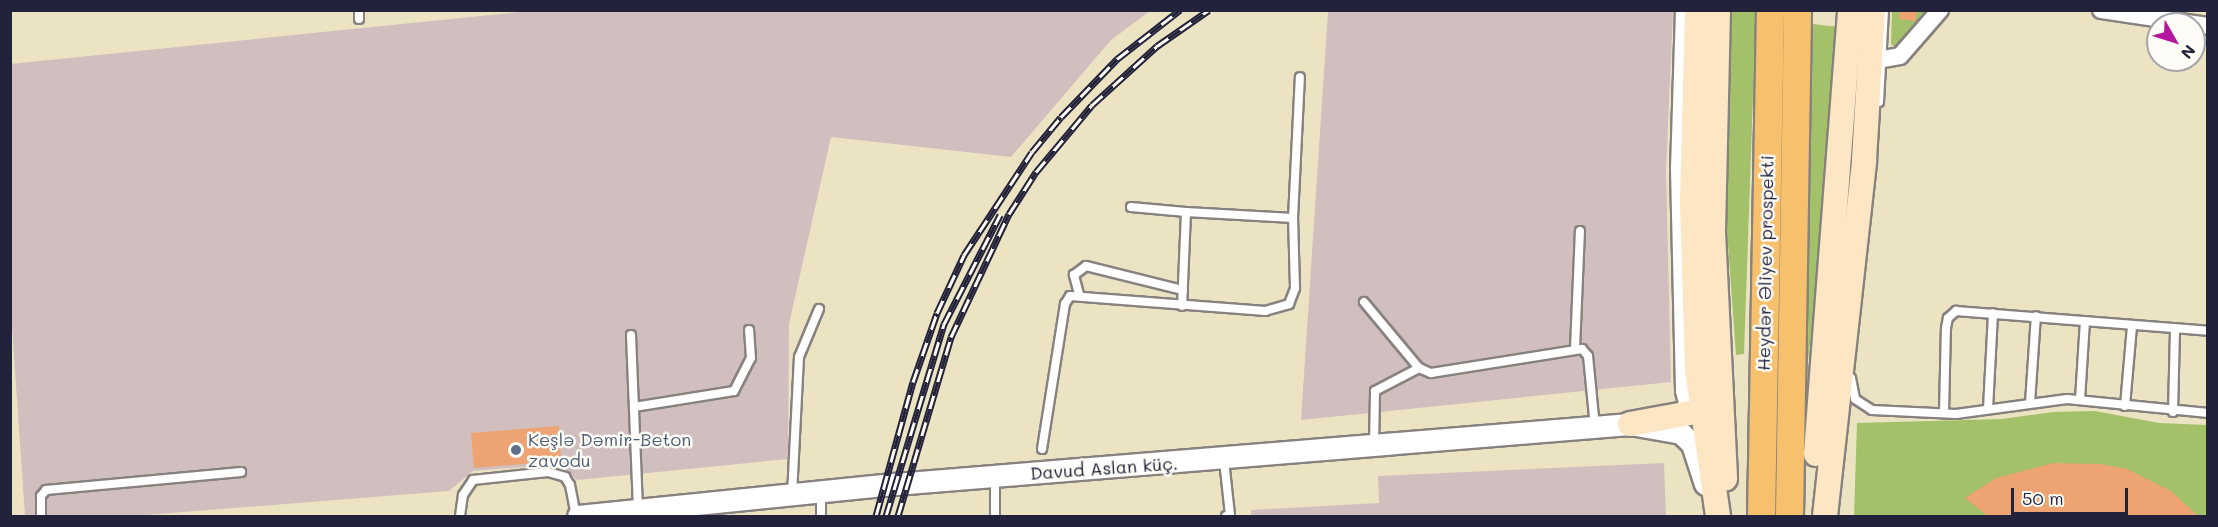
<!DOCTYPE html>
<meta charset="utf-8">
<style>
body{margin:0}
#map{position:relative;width:2218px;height:527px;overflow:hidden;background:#ece3c3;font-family:Mali,sans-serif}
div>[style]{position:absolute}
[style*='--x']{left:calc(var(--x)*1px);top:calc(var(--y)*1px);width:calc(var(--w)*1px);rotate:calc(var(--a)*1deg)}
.industrial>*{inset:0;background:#d1bfbf}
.green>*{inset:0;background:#a3c169}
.building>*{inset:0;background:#eda372}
.roads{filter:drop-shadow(2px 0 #87827f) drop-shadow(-2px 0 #87827f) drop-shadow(0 2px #87827f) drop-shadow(0 -2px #87827f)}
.service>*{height:8px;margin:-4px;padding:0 4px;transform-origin:4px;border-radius:4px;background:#fff}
.minor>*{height:16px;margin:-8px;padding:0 8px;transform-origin:8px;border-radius:8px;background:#fff}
.tertiary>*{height:21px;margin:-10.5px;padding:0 10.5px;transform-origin:10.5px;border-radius:10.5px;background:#fff}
.secondary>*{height:24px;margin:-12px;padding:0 12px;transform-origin:12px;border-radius:12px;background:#fce6c4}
.trunk>*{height:27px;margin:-13.5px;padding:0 13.5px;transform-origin:13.5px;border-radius:13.5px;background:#f7c06c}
.rail>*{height:7px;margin-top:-3.5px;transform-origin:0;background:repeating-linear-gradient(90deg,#fdfcf7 0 14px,#22223b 0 28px);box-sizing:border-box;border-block:2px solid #22223b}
.dots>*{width:16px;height:16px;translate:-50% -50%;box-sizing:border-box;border:3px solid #fdfcf7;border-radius:50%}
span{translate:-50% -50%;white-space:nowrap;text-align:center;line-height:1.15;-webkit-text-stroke:5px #fdfcf7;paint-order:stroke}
.street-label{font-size:18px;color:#22223b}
.service-label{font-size:18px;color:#4e5e75}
.left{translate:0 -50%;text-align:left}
.frame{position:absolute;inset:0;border:12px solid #22223b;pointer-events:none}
.north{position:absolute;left:2146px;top:12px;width:60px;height:60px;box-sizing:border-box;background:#fdfcf7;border:2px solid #a5a5ac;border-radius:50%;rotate:129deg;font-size:16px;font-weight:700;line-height:24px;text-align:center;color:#22223b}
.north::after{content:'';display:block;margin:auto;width:21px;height:27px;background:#b5179e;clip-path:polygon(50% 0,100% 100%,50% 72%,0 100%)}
.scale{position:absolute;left:2011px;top:488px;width:117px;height:27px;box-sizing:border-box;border:3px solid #22223b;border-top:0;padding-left:8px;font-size:18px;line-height:21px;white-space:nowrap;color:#22223b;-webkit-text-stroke:4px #fdfcf7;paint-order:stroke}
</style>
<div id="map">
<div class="industrial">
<div style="clip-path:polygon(539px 10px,1150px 11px,1111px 40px,1011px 157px,831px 137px,789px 324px,788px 459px,577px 480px,560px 464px,473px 471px,449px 491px,132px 516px,25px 516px,10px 298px,10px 64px)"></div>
<div style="clip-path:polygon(1328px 11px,1673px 11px,1666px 171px,1671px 382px,1301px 420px)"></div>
<div style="clip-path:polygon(1664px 463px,1666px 516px,1251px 516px,1251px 510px,1379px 503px,1378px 476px)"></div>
</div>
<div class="green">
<div style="clip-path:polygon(1731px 11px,1756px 11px,1744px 354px,1736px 355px,1726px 216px)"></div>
<div style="clip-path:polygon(1892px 11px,1930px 11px,1897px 49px,1891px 44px)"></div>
<div style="clip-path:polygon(1813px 24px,1838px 27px,1822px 244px,1802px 410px)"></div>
<div style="clip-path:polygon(2095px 411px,2159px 423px,2207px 425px,2207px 516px,1854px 516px,1857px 423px,2002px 419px,2053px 412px)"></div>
</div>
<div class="building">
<div style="clip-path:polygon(1900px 10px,1917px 10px,1915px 21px,1899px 19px)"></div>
<div style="clip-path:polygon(559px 426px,561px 461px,474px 468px,471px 433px)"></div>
<div style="clip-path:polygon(2053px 463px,2101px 464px,2127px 469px,2171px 491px,2198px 516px,1988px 516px,1965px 498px,1996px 478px)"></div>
</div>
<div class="roads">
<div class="service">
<div style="--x:359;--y:10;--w:9;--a:90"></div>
<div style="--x:1879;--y:102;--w:92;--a:-86.9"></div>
<div style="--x:1131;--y:207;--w:55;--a:5.2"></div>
<div style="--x:1186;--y:212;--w:94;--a:92.4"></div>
<div style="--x:1186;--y:212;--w:107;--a:3.2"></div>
<div style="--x:1079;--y:294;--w:20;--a:-105"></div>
<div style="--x:1074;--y:275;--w:15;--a:-37"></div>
<div style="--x:1086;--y:266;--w:100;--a:13.9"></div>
<div style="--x:1364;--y:302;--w:86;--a:50.2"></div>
<div style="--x:1419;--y:368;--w:13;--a:23"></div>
<div style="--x:1431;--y:373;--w:153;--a:-9"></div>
<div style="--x:1582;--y:349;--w:9;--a:49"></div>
<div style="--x:1588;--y:356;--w:71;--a:84.4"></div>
<div style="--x:631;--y:335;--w:175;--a:87.7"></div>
<div style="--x:1575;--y:349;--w:118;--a:-87.6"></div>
<div style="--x:1851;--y:378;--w:21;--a:79"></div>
<div style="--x:1855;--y:399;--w:20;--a:33"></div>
<div style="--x:1872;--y:410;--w:84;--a:2.7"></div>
<div style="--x:1956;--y:414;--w:112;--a:-7.7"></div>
<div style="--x:2067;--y:399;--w:142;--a:5.7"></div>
<div style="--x:2080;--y:400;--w:79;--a:-86.4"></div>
<div style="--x:2030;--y:403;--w:87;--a:-86.1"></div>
<div style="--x:2125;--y:406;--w:80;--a:-85"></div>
<div style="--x:634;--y:407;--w:101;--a:-9.1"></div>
<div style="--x:734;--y:391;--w:37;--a:-63"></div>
<div style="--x:751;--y:358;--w:28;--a:-94"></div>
<div style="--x:1988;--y:409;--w:96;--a:-87"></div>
<div style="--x:2173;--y:412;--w:83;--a:-88.6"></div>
<div style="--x:1944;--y:413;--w:85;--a:-88.7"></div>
<div style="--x:1946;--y:328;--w:10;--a:-79"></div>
<div style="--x:1948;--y:318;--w:11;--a:-41"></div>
<div style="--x:1956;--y:311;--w:253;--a:4.5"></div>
<div style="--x:1374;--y:445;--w:54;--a:-88.9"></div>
<div style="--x:1375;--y:391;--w:50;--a:-27.6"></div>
<div style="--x:1042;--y:449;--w:147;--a:-81"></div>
<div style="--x:1065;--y:304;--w:9;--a:-58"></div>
<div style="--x:1070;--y:296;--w:196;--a:4.4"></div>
<div style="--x:1265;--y:311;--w:25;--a:-16"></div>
<div style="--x:1289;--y:304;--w:17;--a:-69"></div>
<div style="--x:1295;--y:288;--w:70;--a:-91.6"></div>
<div style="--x:1293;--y:218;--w:141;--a:-87.2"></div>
<div style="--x:1224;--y:460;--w:55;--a:83.8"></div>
<div style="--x:1230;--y:515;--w:4;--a:166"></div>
<div style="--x:792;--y:495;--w:138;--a:-87.1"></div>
<div style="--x:799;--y:357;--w:52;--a:-67.4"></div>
<div style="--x:41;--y:516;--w:20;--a:-90"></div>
<div style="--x:41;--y:496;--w:8;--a:-50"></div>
<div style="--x:46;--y:490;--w:196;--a:-5.3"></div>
<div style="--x:460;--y:516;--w:21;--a:-82"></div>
<div style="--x:463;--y:495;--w:18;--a:-56"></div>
<div style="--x:473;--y:480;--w:75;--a:-6.1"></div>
<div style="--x:548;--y:472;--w:18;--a:16"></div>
<div style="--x:565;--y:477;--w:9;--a:58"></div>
<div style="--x:570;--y:485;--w:32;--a:79"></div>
<div style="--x:821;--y:516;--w:23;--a:-90"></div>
<div style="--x:995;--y:516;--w:39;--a:-90"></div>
</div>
<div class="minor">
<div style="--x:1684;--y:10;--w:159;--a:91.8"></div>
<div style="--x:1679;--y:169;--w:222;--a:88.7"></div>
<div style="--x:1684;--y:391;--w:12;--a:76"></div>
<div style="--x:1687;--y:403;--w:16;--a:30"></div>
<div style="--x:2101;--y:10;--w:108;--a:8.5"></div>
<div style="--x:1872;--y:61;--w:28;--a:-10"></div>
<div style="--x:1900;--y:56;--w:61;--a:-49"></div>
</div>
<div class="tertiary">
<div style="--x:578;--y:516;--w:319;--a:-5.8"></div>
<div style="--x:895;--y:484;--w:737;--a:-4.67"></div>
<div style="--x:1630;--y:424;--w:52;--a:10"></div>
<div style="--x:1681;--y:433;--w:16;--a:45"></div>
<div style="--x:1692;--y:444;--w:42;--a:72"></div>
</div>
<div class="secondary">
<div style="--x:1697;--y:10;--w:192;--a:91.5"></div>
<div style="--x:1692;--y:202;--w:168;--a:88.3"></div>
<div style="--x:1697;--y:370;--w:148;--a:81.8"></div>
<div style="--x:1718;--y:10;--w:222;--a:91.3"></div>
<div style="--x:1713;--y:232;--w:247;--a:87.2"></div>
<div style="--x:1630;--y:424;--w:72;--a:-10.4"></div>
<div style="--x:1701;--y:411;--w:15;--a:-28"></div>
<div style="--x:1816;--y:454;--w:445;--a:-85.6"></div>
<div style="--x:1825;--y:516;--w:358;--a:-83.7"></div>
<div style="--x:1864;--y:160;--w:150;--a:-86.6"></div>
</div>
<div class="trunk">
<div style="--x:1761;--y:516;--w:506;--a:-88.98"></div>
<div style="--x:1789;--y:516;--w:506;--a:-89.09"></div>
</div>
</div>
<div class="rail">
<div style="--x:876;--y:516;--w:139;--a:-74.6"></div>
<div style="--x:913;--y:382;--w:73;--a:-70.8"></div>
<div style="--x:937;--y:313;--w:64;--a:-65"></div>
<div style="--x:964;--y:255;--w:123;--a:-56.6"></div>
<div style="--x:1032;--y:152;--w:45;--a:-50.4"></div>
<div style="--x:1061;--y:117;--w:81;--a:-46"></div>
<div style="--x:1117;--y:59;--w:80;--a:-37.9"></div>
<div style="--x:886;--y:516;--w:201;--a:-73.2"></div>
<div style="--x:944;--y:324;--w:123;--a:-62.8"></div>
<div style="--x:898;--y:516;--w:187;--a:-73.5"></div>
<div style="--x:951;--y:337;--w:136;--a:-64.8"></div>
<div style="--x:1009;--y:214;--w:50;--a:-57.3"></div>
<div style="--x:1036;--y:172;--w:87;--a:-50.1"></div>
<div style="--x:1092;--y:105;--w:88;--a:-42.2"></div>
<div style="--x:1157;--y:46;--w:63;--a:-34.7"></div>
</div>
<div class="dots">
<div style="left:516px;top:450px;background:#5c6f8a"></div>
</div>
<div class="street-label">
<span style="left:1765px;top:263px;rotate:-89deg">Heydər Əliyev prospekti</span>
<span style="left:1104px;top:468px;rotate:-4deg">Davud Aslan küç.</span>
</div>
<div class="service-label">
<span class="left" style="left:528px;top:450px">Keşlə Dəmir-Beton<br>zavodu</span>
</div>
<div class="frame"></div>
<div class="north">N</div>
<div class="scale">50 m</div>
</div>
